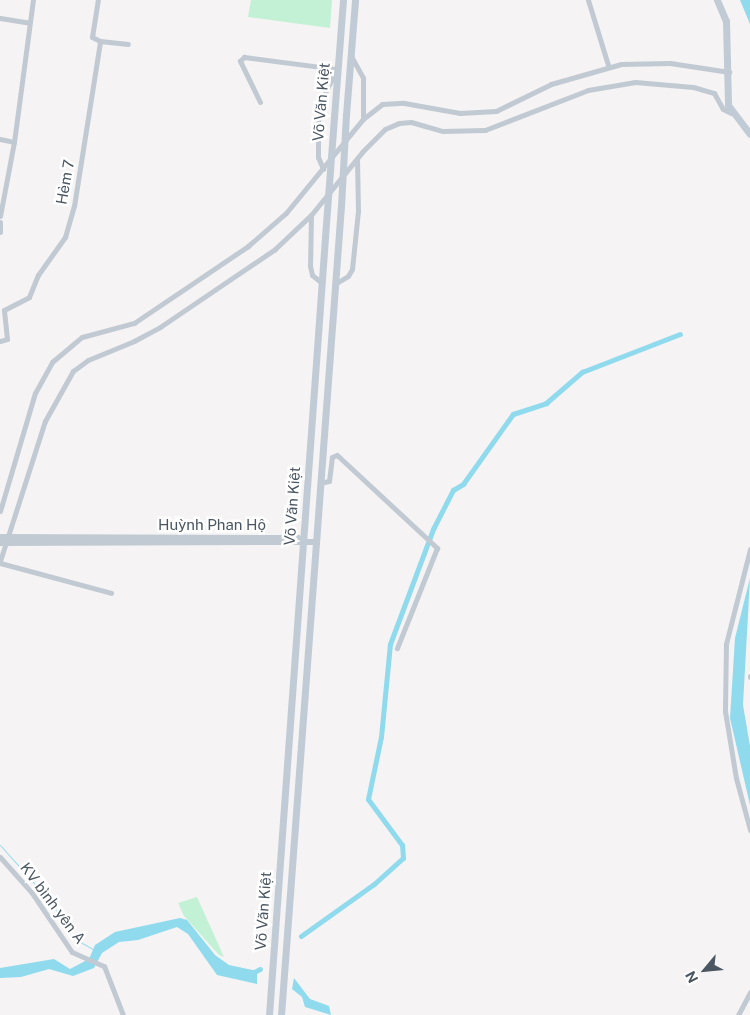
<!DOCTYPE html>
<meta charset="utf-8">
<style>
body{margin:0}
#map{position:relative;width:750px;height:1015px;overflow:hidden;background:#f5f3f3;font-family:"Public Sans",sans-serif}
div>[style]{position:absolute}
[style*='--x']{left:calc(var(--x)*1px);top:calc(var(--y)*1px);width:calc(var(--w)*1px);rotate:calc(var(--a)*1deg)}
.green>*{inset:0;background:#c3f1d5}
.water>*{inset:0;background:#90daee}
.stream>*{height:1px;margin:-0.5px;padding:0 0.5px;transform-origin:0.5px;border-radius:0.5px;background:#90daee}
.canal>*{height:5px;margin:-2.5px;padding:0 2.5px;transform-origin:2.5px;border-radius:2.5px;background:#90daee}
.minor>*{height:5px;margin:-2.5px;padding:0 2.5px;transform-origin:2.5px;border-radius:2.5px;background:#c1cad2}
.tertiary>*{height:6px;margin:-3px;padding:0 3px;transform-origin:3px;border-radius:3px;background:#c1cad2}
.secondary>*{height:7px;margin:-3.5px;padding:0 3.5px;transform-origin:3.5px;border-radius:3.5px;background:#c1cbd6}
.secondary-bridge>*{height:7px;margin:-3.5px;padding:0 3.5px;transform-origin:3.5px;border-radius:3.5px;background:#c1cbd6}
span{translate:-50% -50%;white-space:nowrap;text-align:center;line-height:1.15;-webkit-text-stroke:5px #fff;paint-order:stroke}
.street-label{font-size:15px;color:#4a5661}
.north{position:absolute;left:680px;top:945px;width:50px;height:50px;-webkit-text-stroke:4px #fff;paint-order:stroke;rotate:242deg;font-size:14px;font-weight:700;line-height:20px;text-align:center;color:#4a5661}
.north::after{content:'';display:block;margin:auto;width:18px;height:22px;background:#4a5661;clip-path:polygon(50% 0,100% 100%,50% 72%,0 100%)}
</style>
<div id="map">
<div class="green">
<div style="clip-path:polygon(251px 0,332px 0,330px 28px,248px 17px)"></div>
<div style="clip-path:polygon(197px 897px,224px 957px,219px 955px,184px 916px,178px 903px)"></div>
</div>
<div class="water">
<div style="clip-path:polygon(740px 0,750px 0,750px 24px)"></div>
<div style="clip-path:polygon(750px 578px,743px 705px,750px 746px,750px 805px,730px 718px,735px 638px)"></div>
<div style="clip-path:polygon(180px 918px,187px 920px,215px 955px,229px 965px,257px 971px,257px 984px,217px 975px,188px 934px,177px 927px,138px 940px,119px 942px,102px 953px,94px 968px,73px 976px,49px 969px,21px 977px,0 978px,0 968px,54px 959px,70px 969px,89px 959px,95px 945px,115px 932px)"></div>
<div style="clip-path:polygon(294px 978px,310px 999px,329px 1006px,331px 1015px,305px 1007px,302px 997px,292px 989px)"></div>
</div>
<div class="stream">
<div style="--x:0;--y:845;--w:76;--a:48.2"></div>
<div style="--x:51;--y:902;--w:42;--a:58.6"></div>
<div style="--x:73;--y:938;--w:25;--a:29"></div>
</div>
<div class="canal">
<div style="--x:301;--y:936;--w:90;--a:-35.5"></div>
<div style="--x:374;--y:884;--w:39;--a:-42"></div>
<div style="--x:403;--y:858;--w:13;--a:-94"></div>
<div style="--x:402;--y:845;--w:57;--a:-126.5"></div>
<div style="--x:368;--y:799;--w:63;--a:-78.2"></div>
<div style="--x:381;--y:737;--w:93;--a:-84.5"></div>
<div style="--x:390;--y:644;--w:123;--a:-69.5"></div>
<div style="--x:433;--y:529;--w:44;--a:-62.9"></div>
<div style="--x:453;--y:490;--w:12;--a:-31"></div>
<div style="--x:463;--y:484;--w:86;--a:-54.5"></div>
<div style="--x:513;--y:414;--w:35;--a:-18"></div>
<div style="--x:546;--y:403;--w:48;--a:-40.7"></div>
<div style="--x:582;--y:372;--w:105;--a:-21.2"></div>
<div style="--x:250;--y:974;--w:11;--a:-27"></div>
</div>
<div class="minor">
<div style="--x:588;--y:0;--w:68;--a:72.9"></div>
<div style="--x:0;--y:18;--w:30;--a:9"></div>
<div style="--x:100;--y:41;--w:28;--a:6"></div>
<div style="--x:351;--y:56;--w:25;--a:61"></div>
<div style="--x:363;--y:78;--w:41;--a:90"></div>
<div style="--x:260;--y:102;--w:46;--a:-116"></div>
<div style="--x:240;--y:61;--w:6;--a:-45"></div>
<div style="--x:244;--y:57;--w:94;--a:7.4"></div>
<div style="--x:337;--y:69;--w:25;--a:117"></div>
<div style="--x:326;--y:91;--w:30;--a:105"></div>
<div style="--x:318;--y:120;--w:37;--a:90"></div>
<div style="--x:318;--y:157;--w:13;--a:67"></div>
<div style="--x:0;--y:139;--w:14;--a:12"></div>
<div style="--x:311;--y:215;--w:51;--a:91.1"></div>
<div style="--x:310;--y:266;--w:9;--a:77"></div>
<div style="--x:312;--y:275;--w:13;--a:39"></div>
<div style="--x:0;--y:216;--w:75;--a:-79.3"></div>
<div style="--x:14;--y:142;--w:143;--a:-82.4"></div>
<div style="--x:0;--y:222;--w:10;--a:90"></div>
<div style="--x:335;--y:284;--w:15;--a:-32"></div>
<div style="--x:348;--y:276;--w:8;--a:-60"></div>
<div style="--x:352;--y:269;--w:58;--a:-84.1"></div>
<div style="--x:358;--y:211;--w:51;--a:-91.1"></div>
<div style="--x:0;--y:341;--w:7;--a:-16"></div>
<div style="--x:7;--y:339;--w:29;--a:-96"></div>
<div style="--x:4;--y:310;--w:28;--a:-27"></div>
<div style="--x:29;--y:297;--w:24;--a:-68"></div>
<div style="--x:38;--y:275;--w:47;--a:-54.6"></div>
<div style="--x:65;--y:237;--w:32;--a:-74"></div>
<div style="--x:74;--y:206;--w:167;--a:-81"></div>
<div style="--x:100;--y:41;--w:9;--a:-153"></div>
<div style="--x:92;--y:37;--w:37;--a:-81"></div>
<div style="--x:320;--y:483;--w:9;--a:-13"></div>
<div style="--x:329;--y:481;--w:24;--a:-83"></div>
<div style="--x:332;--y:457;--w:5;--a:-22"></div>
<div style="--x:337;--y:455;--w:137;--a:42.9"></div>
<div style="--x:437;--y:548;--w:108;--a:111.8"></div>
<div style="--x:0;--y:511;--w:123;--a:-73.5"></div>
<div style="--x:35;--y:393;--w:35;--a:-61"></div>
<div style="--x:52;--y:362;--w:39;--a:-40"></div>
<div style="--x:82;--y:337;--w:54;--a:-15.1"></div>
<div style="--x:134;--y:323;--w:138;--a:-34"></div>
<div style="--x:248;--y:246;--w:50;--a:-41"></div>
<div style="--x:286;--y:213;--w:122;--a:-50.7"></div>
<div style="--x:363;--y:119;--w:24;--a:-38"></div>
<div style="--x:382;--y:104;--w:22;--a:-3"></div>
<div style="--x:404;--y:103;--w:57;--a:10.1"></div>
<div style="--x:460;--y:113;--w:36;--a:-3"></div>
<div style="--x:496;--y:111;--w:61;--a:-26.1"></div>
<div style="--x:551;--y:84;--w:73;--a:-15.9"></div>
<div style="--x:621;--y:64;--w:49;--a:-1.2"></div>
<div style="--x:670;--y:63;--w:60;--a:8.7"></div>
<div style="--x:750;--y:549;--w:98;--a:104.2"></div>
<div style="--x:726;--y:644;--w:67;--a:90.9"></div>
<div style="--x:725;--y:711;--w:68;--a:80.7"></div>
<div style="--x:736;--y:778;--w:54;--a:74.9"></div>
<div style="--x:0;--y:561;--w:147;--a:-72.2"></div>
<div style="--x:45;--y:421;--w:57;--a:-60.8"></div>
<div style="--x:73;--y:371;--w:19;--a:-36"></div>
<div style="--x:88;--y:360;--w:50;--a:-22.4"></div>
<div style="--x:134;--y:341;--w:30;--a:-28"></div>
<div style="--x:160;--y:327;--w:139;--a:-34.1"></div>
<div style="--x:275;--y:249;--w:50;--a:-43.4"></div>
<div style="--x:311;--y:215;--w:82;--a:-50.9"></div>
<div style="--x:363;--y:151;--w:31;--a:-45"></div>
<div style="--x:385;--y:129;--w:15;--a:-23"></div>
<div style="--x:399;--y:123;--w:12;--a:-5"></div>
<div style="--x:411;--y:122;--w:33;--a:16"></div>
<div style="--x:443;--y:131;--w:42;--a:-1.4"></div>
<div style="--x:485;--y:130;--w:110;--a:-21.2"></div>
<div style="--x:588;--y:90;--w:48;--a:-9.7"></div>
<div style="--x:635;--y:82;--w:58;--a:4.9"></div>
<div style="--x:693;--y:87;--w:22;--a:16"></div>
<div style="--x:714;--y:93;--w:18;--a:61"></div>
<div style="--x:723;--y:109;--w:9;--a:27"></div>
<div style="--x:0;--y:563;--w:115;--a:15.1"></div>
<div style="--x:750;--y:676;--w:1;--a:90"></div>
<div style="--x:0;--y:857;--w:48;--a:48.4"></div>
<div style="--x:32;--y:893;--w:71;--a:55.9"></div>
<div style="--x:72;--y:952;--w:35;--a:24"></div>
<div style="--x:104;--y:966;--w:53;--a:68.8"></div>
<div style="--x:738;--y:1015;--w:26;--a:-62"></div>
</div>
<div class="tertiary">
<div style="--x:0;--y:537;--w:298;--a:0.2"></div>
<div style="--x:298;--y:538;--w:4;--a:45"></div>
<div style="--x:0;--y:543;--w:315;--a:-0.2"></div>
</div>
<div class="secondary">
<div style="--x:717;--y:0;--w:23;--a:67"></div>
<div style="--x:726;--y:21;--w:84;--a:88.6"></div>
<div style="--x:728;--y:105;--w:36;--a:53"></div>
<div style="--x:346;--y:115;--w:115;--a:-85.5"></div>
<div style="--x:334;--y:117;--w:117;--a:-85.6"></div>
<div style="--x:269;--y:1015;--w:780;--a:-85.88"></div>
<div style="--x:281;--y:1015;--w:811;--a:-85.76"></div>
</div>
<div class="secondary-bridge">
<div style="--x:341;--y:206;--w:91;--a:-86.9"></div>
<div style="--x:325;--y:237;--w:120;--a:-85.7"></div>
</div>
<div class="street-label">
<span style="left:321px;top:102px;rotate:-85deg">Võ Văn Kiệt</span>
<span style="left:65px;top:182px;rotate:-80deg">Hẻm 7</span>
<span style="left:292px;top:506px;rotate:-86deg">Võ Văn Kiệt</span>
<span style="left:212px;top:525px">Huỳnh Phan Hộ</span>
<span style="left:53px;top:903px;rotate:53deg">KV bình yên A</span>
<span style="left:263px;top:911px;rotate:-86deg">Võ Văn Kiệt</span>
</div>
<div class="north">N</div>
</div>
